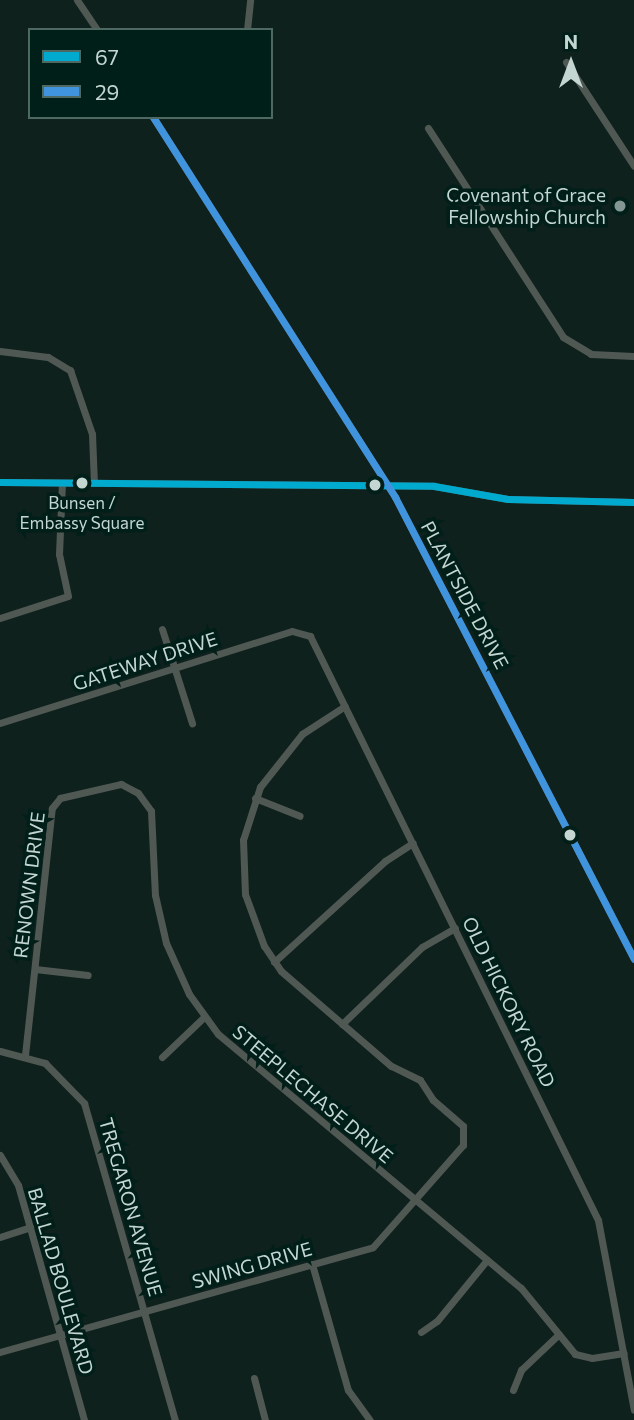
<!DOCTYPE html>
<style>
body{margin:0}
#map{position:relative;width:634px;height:1420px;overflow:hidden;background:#0f211d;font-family:Commissioner,sans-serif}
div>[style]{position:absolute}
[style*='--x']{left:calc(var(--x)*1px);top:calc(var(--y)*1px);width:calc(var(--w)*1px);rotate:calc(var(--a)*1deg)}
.minor>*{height:7px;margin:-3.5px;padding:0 3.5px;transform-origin:3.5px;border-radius:3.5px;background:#505854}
.bus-1>*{height:7px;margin:-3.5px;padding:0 3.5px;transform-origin:3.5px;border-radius:3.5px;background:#00a9ce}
.bus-2>*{height:7px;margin:-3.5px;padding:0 3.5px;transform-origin:3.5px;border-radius:3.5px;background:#4094de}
.dots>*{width:19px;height:19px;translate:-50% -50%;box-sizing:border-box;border:4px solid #001f18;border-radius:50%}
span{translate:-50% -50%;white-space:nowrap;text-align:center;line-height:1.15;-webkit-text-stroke:7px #001f18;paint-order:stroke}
.bus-label{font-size:17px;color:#c4d6d1}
.poi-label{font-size:19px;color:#c4d6d1}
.right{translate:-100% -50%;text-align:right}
.street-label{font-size:19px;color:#c4d6d1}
.legend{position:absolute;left:28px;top:28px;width:245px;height:91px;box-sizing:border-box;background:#001f18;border:2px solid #4e6862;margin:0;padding:9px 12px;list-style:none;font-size:21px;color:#c4d6d1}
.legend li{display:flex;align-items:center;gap:14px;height:35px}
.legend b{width:35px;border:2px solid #4e6862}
.north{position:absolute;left:536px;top:28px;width:70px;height:70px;-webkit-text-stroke:5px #001f18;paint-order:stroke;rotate:0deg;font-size:19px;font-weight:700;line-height:28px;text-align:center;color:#c4d6d1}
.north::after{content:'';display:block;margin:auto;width:24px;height:32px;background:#c4d6d1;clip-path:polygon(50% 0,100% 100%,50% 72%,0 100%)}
</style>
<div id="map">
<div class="minor">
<div style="--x:77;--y:0;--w:36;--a:56"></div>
<div style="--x:247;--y:30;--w:30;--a:-84"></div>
<div style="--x:566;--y:62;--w:124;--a:56.8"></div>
<div style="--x:153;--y:117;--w:451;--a:57.5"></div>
<div style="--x:395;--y:497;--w:520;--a:62.65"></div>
<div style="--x:428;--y:128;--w:249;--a:57.1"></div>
<div style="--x:563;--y:337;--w:33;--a:31"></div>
<div style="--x:591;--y:354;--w:43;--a:2.7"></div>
<div style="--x:0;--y:351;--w:48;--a:7.1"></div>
<div style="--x:48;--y:357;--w:26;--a:31"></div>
<div style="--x:70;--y:370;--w:68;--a:71"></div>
<div style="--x:92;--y:434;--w:49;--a:87.7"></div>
<div style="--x:0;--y:482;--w:434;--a:0.5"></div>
<div style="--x:434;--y:486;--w:75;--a:10"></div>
<div style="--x:508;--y:499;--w:126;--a:1.4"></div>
<div style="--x:0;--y:618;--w:71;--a:-17.9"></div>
<div style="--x:68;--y:596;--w:43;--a:-102.1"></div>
<div style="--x:59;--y:554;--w:71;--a:-87.6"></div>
<div style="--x:162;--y:629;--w:99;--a:72.3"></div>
<div style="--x:0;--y:723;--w:306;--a:-17.5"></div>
<div style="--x:292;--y:631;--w:19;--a:16"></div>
<div style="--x:310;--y:636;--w:651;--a:63.75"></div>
<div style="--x:598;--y:1220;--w:193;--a:79.3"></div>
<div style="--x:255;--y:798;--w:48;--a:21.8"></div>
<div style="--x:274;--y:962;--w:150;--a:-42.3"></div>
<div style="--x:385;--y:861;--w:33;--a:-33"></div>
<div style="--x:35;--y:969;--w:53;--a:6.5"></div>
<div style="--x:342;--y:1024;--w:111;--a:-43.9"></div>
<div style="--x:422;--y:947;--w:38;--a:-30"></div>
<div style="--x:0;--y:1051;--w:47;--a:14.9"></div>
<div style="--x:45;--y:1063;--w:56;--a:45.7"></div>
<div style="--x:84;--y:1103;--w:330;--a:74"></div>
<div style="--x:25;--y:1055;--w:248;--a:-83.8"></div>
<div style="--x:52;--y:808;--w:13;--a:-51"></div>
<div style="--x:60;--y:798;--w:63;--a:-12.9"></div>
<div style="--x:121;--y:784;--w:19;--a:28"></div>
<div style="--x:138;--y:793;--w:22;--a:54"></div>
<div style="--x:151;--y:811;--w:84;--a:87.3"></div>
<div style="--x:155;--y:895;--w:49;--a:77.1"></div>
<div style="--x:166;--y:943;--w:56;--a:65.7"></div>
<div style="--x:189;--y:994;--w:49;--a:54.1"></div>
<div style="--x:218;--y:1034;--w:395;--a:40"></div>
<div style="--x:521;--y:1288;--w:85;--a:50.7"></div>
<div style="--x:575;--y:1354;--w:17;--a:13"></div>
<div style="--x:592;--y:1358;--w:32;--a:-9"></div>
<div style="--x:162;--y:1057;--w:58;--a:-43.6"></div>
<div style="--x:0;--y:1155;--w:35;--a:59"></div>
<div style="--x:18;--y:1185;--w:244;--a:74.3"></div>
<div style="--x:0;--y:1237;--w:32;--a:-18"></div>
<div style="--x:312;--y:1264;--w:131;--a:74.1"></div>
<div style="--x:348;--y:1390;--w:37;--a:54"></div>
<div style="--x:421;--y:1332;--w:19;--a:-35"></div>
<div style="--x:437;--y:1321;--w:79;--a:-50.7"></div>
<div style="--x:0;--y:1352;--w:387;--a:-15.7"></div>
<div style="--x:373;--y:1247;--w:136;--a:-48.6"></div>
<div style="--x:463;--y:1145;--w:19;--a:-90"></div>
<div style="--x:463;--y:1126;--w:40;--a:-139"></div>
<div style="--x:433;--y:1100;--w:24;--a:-123"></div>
<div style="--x:420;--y:1080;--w:32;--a:-154"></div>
<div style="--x:391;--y:1066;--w:145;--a:-139.2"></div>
<div style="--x:281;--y:971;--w:30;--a:-124"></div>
<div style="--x:264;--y:946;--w:55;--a:-110.1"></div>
<div style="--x:245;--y:894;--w:54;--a:-92.1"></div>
<div style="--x:243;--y:840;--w:56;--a:-72.2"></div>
<div style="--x:260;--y:787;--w:68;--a:-51.6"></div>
<div style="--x:302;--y:734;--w:51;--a:-33.1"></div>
<div style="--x:254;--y:1378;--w:43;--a:75.3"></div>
<div style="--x:513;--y:1390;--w:22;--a:-68"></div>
<div style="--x:521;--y:1370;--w:52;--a:-43.5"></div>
</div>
<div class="bus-1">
<div style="--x:0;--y:482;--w:434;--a:0.5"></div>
<div style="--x:434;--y:486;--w:75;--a:10"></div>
<div style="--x:508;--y:499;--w:126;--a:1.4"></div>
</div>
<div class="bus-2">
<div style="--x:153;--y:117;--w:451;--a:57.5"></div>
<div style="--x:395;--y:497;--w:520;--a:62.65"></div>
</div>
<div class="dots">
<div style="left:620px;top:206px;background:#859792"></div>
<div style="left:82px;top:483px;background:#c4d6d1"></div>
<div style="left:375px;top:485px;background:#c4d6d1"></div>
<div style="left:570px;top:835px;background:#c4d6d1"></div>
</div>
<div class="bus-label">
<span style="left:82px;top:513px">Bunsen /<br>Embassy Square</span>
</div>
<div class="poi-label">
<span class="right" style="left:606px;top:206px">Covenant of Grace<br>Fellowship Church</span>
</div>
<div class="street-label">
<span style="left:465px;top:595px;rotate:62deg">PLANTSIDE DRIVE</span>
<span style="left:145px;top:661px;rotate:-18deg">GATEWAY DRIVE</span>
<span style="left:29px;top:885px;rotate:-83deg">RENOWN DRIVE</span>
<span style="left:509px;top:1002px;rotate:64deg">OLD HICKORY ROAD</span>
<span style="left:313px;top:1094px;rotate:40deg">STEEPLECHASE DRIVE</span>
<span style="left:131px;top:1207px;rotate:74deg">TREGARON AVENUE</span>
<span style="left:252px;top:1265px;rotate:-16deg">SWING DRIVE</span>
<span style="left:61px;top:1281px;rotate:74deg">BALLAD BOULEVARD</span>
</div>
<ul class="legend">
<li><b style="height:9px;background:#00a9ce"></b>67</li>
<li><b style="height:9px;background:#4094de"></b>29</li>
</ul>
<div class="north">N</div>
</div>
